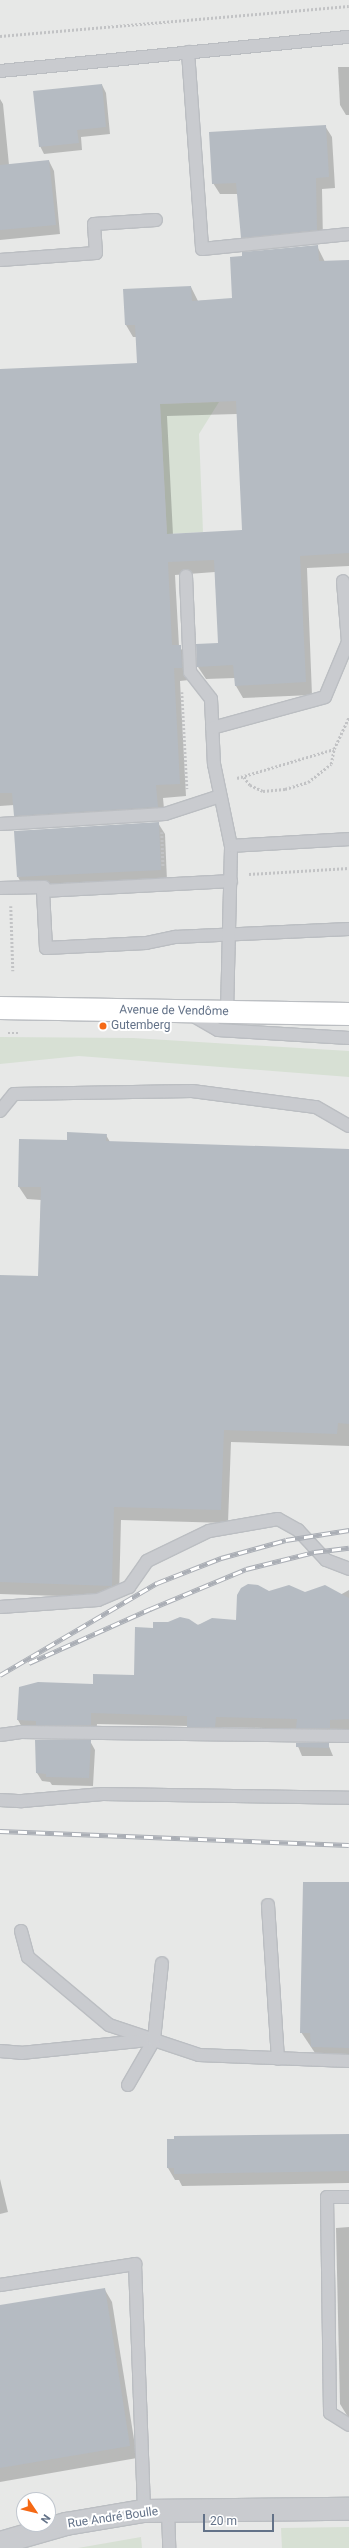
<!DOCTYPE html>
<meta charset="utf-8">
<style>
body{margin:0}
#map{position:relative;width:349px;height:2548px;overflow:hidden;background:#f7f7f3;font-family:Roboto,sans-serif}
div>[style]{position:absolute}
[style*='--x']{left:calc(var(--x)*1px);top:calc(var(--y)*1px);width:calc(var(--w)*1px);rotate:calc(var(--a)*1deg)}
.built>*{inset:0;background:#e7e8e7}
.green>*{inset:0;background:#d7e0d4}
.shadow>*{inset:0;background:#0003}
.building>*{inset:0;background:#b5bbc2}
.path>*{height:2.5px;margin-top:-1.25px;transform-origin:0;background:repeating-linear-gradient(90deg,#c2c3c5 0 2px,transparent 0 4px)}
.roads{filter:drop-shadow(1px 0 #bbbec2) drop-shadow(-1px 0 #bbbec2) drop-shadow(0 1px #bbbec2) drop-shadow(0 -1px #bbbec2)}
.service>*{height:12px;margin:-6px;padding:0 6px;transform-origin:6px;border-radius:6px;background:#c9cbcf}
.minor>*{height:22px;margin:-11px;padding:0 11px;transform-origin:11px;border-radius:11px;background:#c9cbcf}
.primary>*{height:22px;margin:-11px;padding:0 11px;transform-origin:11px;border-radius:11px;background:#fff}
.rail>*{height:4.5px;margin-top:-2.25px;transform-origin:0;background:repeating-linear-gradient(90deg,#fff 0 9px,#aaaeb5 0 18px);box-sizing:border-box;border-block:1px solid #aaaeb5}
.dots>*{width:11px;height:11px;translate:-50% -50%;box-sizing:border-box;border:2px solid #fff;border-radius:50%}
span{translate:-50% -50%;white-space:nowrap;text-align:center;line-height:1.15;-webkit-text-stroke:4px #fff;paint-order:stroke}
.street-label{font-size:12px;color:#637288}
.poi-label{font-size:12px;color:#637288}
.left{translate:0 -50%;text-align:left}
.north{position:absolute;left:16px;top:2492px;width:40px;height:40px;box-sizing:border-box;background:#fff;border:1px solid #c1c7cf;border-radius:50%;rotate:125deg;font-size:11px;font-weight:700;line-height:16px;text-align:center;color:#637288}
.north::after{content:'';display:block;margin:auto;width:14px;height:18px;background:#f56915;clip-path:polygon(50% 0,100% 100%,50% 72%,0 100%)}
.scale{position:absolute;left:203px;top:2514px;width:71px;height:18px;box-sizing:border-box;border:2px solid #637288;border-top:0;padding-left:5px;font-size:12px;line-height:14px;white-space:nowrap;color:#637288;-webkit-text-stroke:3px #fff;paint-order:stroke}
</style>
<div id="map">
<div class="built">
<div style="clip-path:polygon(evenodd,0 0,349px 0,349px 2548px,0 2548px,0 0,24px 2500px,48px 2500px,48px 2524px,24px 2524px,24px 2500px)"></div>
</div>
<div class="green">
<div style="clip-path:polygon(219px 402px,199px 434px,203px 532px,167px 534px,160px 404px)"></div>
<div style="clip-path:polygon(0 1037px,133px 1038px,349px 1051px,349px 1077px,79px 1056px,0 1064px)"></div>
<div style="clip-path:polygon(349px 2527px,349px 2548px,282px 2548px,281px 2528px)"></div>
<div style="clip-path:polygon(141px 2537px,142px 2548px,78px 2548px)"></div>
</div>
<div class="shadow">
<div style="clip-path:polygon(338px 67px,349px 67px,349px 115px,346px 115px,340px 105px)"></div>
<div style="clip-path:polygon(102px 85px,106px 93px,110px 134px,81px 137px,82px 150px,44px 154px,40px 146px)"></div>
<div style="clip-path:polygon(0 99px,3px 104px,9px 165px,49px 161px,54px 171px,60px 234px,0 240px)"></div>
<div style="clip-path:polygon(325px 126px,332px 137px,335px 188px,322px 189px,323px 241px,248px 248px,242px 237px,238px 194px,220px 194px,213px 183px)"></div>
<div style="clip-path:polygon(evenodd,317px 246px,325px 262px,349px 261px,349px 566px,307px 568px,312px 695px,243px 698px,236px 686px,235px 678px,206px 679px,198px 667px,219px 644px,215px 572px,175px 575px,179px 646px,188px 658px,189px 680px,180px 681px,186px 796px,163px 798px,165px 819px,22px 828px,15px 815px,14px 805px,0 806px,0 370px,138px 364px,137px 337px,133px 337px,126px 325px,191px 287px,198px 301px,233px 299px,317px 246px,237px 414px,243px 531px,173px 535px,167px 416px,237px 414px)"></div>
<div style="clip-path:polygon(158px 823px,165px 834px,167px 881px,24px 888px,18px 877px)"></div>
<div style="clip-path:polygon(106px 1135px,110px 1142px,349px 1150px,349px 1446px,231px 1442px,228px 1523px,121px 1520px,119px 1598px,0 1594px,0 1276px,39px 1278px,41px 1200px,27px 1199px,19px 1187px,68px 1141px)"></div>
<div style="clip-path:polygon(349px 1590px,349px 1730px,335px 1730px,335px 1738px,303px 1738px,298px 1729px,222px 1727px,221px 1737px,194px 1737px,188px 1726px,97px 1724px,96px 1736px,24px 1731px,18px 1720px,20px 1688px,94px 1685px,135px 1676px,154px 1629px,237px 1621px,268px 1592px,340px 1595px)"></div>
<div style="clip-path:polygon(90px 1741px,95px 1750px,93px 1786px,52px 1785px,50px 1782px,42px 1781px,37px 1773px)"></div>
<div style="clip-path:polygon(297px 1744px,328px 1744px,333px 1756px,302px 1756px)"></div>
<div style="clip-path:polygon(349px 1883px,349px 2060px,319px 2059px,301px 2032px)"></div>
<div style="clip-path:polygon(349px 2135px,349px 2183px,182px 2186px,179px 2180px,175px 2180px,168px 2168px)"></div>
<div style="clip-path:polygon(0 2179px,8px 2212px,0 2214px)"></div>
<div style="clip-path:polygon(349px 2227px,349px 2417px,348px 2417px,340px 2404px,336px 2228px)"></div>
<div style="clip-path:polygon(105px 2290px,112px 2302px,137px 2458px,0 2482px,0 2306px)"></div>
</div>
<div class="building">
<div style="clip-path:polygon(102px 84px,106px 127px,77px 130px,79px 143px,39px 147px,33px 91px)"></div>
<div style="clip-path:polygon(326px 125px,329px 177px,316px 178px,317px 230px,241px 238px,236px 183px,212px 184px,209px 132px)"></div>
<div style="clip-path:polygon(49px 160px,56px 225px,0 230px,0 165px)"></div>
<div style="clip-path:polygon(evenodd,318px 245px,319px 261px,349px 260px,349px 553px,300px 556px,306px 682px,235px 686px,233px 665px,197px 667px,196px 644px,218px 643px,214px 560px,168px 562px,172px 645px,181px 645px,182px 668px,174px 668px,180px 784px,156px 785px,158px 807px,14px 816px,12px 793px,0 793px,0 369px,137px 363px,135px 325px,125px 325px,123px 289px,191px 286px,192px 301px,232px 298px,230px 257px,242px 256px,242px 252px,318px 245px,236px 401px,242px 530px,167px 534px,160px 404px,236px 401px)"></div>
<div style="clip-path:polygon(159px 822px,161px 870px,17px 877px,14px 831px)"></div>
<div style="clip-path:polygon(67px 1132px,107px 1134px,106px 1141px,349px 1149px,349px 1424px,338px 1423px,337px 1434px,224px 1430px,221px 1510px,114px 1507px,112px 1586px,0 1582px,0 1275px,38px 1276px,41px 1187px,18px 1187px,19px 1139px,67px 1140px)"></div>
<div style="clip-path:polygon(248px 1584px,258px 1585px,269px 1591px,289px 1585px,305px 1592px,325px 1585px,349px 1598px,349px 1719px,330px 1720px,330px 1728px,296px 1728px,297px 1719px,216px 1717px,215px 1727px,187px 1727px,187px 1716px,91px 1713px,91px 1725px,36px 1725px,36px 1721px,17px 1720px,19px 1687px,38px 1682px,93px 1684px,93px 1674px,134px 1675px,135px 1627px,153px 1628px,153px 1622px,168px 1622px,180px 1617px,189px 1619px,198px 1625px,212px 1618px,236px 1620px,237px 1595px,241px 1588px)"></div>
<div style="clip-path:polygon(35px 1740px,91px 1740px,89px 1778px,46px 1777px,46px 1774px,36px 1773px)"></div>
<div style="clip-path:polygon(296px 1743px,329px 1743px,329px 1748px,296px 1747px)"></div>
<div style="clip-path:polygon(303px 1882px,349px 1882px,349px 2048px,311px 2047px,310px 2033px,300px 2033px)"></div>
<div style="clip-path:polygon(349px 2134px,349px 2171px,174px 2174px,174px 2168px,167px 2168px,167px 2139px,174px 2139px,174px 2136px)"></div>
<div style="clip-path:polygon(105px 2288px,130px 2446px,0 2468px,0 2305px)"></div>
</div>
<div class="path">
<div style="--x:0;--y:36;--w:350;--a:-4.9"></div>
<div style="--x:182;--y:692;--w:97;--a:87"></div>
<div style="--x:244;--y:777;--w:10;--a:53"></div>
<div style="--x:250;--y:785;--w:14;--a:25"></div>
<div style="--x:263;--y:791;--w:22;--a:-5"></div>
<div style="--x:285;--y:789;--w:24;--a:-17"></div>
<div style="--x:308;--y:782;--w:29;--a:-38"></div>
<div style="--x:331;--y:764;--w:15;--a:-79"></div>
<div style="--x:237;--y:778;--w:101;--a:-16.6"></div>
<div style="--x:334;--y:749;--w:35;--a:-65"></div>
<div style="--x:162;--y:832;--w:35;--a:88"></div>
<div style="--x:249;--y:874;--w:100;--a:-3.4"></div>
<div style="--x:11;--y:906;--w:65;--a:88.2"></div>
<div style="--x:8;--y:1033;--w:11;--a:0"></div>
</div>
<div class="roads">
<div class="service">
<div style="--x:188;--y:52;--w:197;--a:85.9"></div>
<div style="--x:202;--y:249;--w:148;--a:-5.8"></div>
<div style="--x:0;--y:71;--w:351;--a:-5.6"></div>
<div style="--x:0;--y:260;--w:96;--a:-4.2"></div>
<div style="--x:96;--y:253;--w:29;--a:-94"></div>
<div style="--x:94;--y:224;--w:62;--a:-3.7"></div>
<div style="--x:186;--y:576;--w:96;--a:87.6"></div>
<div style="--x:190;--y:672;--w:34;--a:52"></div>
<div style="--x:211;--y:699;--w:65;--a:87.4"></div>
<div style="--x:214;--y:764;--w:84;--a:78.3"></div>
<div style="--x:212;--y:728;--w:117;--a:-15.3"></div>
<div style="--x:325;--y:697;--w:60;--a:-67.3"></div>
<div style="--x:348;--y:642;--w:61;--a:-94.7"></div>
<div style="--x:0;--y:824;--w:165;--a:-3.5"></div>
<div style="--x:165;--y:814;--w:58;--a:-18.1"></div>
<div style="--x:231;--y:881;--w:188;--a:177"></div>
<div style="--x:43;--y:891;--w:57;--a:87"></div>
<div style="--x:46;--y:948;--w:100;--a:-2.9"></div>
<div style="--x:146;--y:943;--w:30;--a:-12"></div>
<div style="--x:175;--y:937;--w:174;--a:-2.6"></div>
<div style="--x:0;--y:888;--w:44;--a:-1.3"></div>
<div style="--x:44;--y:887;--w:4;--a:104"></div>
<div style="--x:227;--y:1012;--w:166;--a:-88.6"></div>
<div style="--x:231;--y:846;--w:118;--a:-3.4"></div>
<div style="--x:192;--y:1015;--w:30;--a:30"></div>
<div style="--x:218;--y:1030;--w:131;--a:3.5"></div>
<div style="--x:0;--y:1111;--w:22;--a:-51"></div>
<div style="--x:14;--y:1094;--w:178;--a:-1"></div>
<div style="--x:192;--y:1091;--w:125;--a:7.4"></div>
<div style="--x:316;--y:1107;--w:38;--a:30"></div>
<div style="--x:0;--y:1607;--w:98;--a:-4.1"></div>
<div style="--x:98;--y:1600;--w:34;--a:-23"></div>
<div style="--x:129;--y:1587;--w:32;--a:-55"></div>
<div style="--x:147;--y:1561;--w:69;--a:-25.8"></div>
<div style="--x:209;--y:1531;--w:70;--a:-9.9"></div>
<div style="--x:278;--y:1519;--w:23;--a:29"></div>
<div style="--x:298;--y:1530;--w:41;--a:47"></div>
<div style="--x:326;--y:1560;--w:25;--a:21"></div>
<div style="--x:0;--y:1735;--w:21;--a:-8"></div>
<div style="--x:21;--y:1732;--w:328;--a:0.7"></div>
<div style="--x:0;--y:1800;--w:22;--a:3"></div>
<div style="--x:22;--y:1801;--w:81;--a:-4.9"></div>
<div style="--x:103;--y:1794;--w:246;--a:0.9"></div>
<div style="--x:268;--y:1905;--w:154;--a:86.3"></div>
<div style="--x:21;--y:1931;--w:27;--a:75"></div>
<div style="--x:28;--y:1957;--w:106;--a:40"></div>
<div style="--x:109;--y:2025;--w:95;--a:18.4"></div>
<div style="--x:199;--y:2055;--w:150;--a:2.3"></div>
<div style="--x:0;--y:2051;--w:21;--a:5"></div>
<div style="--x:21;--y:2053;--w:130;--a:-5.8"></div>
<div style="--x:128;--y:2085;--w:52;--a:-60"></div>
<div style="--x:154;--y:2040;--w:77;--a:-84.1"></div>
<div style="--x:349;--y:2197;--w:22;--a:180"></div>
<div style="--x:327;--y:2197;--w:216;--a:89.2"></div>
<div style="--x:330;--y:2413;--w:22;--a:32"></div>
<div style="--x:0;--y:2285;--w:137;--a:-8.8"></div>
<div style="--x:135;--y:2264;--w:247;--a:87.9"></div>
<div style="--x:168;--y:2511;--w:37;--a:88"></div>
</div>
<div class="minor">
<div style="--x:0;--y:2543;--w:69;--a:-16.1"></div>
<div style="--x:66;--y:2524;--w:79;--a:-9.5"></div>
<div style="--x:144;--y:2511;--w:205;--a:-0.6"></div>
</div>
<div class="primary">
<div style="--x:0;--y:1008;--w:349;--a:1"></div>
</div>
</div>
<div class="rail">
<div style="--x:29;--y:1663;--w:133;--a:-24.1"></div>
<div style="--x:150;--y:1609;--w:104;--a:-22.6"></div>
<div style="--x:246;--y:1569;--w:70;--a:-14"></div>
<div style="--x:314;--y:1552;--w:35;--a:-7"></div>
<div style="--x:0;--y:1675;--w:182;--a:-30.4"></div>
<div style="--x:157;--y:1583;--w:69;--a:-21.3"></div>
<div style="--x:221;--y:1558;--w:67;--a:-15.5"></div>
<div style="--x:286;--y:1540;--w:64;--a:-9"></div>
<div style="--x:0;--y:1831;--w:349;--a:2.3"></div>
</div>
<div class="dots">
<div style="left:103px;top:1026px;background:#f56915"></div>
</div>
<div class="street-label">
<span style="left:174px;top:1011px;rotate:1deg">Avenue de Vendôme</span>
<span style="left:113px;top:2518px;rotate:-8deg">Rue André Boulle</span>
</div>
<div class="poi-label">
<span class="left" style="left:111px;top:1026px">Gutemberg</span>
</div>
<div class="north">N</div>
<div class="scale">20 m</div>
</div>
